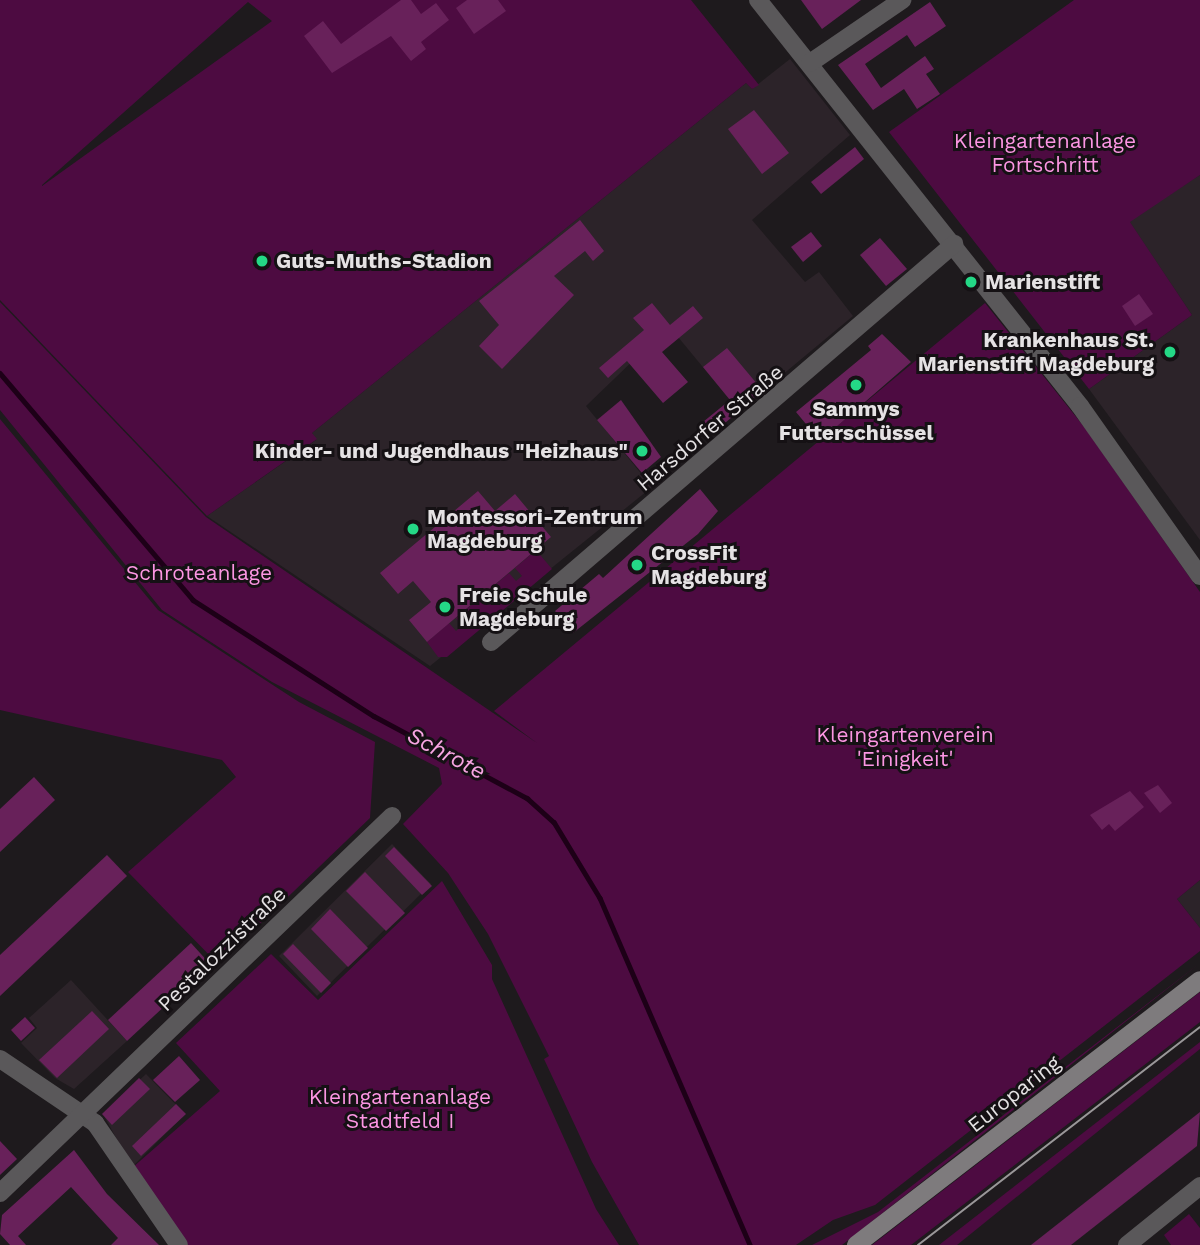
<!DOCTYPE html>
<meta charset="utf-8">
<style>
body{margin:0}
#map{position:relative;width:1200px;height:1245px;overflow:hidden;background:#1e1a1d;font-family:"Work Sans",sans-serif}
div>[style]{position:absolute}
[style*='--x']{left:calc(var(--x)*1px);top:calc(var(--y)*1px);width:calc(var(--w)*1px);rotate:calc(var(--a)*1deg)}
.built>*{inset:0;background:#2c2329}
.green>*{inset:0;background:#4d0b41}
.stream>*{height:4.5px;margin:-2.25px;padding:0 2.25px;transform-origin:2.25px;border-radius:2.25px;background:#1d0017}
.building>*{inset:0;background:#68215a}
.street>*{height:18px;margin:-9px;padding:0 9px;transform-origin:9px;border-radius:9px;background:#5a585a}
.secondary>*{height:18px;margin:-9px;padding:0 9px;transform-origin:9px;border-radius:9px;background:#7e7b7d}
.tram>*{height:2px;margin:-1px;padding:0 1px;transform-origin:1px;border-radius:1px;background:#9a9799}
.dots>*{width:19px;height:19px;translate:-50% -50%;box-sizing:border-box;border:4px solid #151114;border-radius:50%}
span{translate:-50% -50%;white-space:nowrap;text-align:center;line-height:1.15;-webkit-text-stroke:6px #151114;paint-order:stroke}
.park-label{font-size:21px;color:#fc96e3}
.poi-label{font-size:21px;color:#e5e2e4;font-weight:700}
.left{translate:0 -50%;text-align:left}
.right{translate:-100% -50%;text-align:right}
.street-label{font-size:21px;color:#e5e2e4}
.water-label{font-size:23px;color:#f7a5e2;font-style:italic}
</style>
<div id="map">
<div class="built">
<div style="clip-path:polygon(790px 59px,850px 135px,752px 220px,805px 282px,819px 272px,853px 316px,739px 411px,669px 326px,586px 406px,652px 487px,430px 666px,207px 516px,316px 440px,312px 433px,746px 83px,752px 89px)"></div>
<div style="clip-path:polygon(1200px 175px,1200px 540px,1089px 389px,1192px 315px,1129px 221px)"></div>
<div style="clip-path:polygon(392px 844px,431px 884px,317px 996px,279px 956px)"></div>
<div style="clip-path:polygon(1200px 880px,1200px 928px,1177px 899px)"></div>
<div style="clip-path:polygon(71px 980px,127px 1041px,74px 1089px,55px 1078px,21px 1043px,37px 1028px,29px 1018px)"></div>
<div style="clip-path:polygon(146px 1074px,185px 1114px,132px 1167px,103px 1114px)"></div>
</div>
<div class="green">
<div style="clip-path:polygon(evenodd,0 0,691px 0,759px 85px,752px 89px,746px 83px,312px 433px,317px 439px,207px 516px,0 300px,0 0,248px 2px,272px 21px,42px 186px,42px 185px,248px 2px)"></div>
<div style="clip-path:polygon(1074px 0,1200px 0,1200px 175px,1130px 222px,1192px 315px,1089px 389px,889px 132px)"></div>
<div style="clip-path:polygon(0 302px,206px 517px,537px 743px,494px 711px,985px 303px,1085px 428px,1200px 592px,1200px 880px,1177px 899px,1200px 928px,1200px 951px,875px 1205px,833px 1220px,796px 1245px,639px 1245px,592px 1162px,544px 1059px,549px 1056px,488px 934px,448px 873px,403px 824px,442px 784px,439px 768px,272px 682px,162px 610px,0 410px)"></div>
<div style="clip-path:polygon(0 419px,158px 610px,299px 702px,375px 742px,370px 818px,218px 964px,128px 872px,236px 777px,222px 760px,0 710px)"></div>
<div style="clip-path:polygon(536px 550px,552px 569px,447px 657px,438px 657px,427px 642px,449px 623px,456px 631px,462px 626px,456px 618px,509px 573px,516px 581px,522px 576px,515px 568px)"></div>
<div style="clip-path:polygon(442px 881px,492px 965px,492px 979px,596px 1209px,619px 1245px,187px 1245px,132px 1168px,220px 1091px,176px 1043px,271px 954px,318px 1000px)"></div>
<div style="clip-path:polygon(1200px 963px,842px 1245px,812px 1245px,878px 1212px)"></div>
<div style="clip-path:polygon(1200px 992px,1200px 1022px,911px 1245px,872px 1245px)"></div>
<div style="clip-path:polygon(1200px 1042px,1200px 1049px,957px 1245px,939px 1245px)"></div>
<div style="clip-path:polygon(1189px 1214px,1200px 1228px,1200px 1245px,1171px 1245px,1164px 1235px)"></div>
</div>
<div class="stream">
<div style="--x:0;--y:373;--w:298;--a:49.6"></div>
<div style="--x:193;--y:600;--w:215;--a:32.7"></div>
<div style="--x:374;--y:716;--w:174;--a:28.2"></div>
<div style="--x:527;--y:798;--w:36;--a:42"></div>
<div style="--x:554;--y:822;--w:89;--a:58.8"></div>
<div style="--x:600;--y:898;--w:378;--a:66.6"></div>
</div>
<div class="building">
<div style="clip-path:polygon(401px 0,411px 0,421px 14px,436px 3px,449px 20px,421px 42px,426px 49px,411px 61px,391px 36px,332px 73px,304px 36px,323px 21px,341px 44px)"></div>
<div style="clip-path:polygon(467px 0,498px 0,506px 11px,474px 34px,456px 8px)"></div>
<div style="clip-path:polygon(801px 0,861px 0,822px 29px)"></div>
<div style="clip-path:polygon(930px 2px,946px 26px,915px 47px,907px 35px,865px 64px,881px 88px,925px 56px,934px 69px,926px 74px,940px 94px,917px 109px,904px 89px,873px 110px,838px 65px)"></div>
<div style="clip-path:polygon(754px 110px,789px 153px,762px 174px,728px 129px)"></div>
<div style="clip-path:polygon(855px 147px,864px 159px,821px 194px,811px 182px)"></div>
<div style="clip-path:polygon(580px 220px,604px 251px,593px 261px,585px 251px,554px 276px,574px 295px,502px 369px,479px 346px,499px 325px,479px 301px)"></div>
<div style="clip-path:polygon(811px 232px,822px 246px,803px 262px,791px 247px)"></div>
<div style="clip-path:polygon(880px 238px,907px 269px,886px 286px,860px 255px)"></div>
<div style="clip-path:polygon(1139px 294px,1153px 314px,1135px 326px,1122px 306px)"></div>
<div style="clip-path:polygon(652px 303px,670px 325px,693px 306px,703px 318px,662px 352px,688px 382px,663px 403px,627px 361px,608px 378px,599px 368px,644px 330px,633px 318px)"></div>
<div style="clip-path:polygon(882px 334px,911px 362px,820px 441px,796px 412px,871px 350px,868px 346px)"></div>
<div style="clip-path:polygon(727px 348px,763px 391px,713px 433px,703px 422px,730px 400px,703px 367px)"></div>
<div style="clip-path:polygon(621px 400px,661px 457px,642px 473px,597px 420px)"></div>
<div style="clip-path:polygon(700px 489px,718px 511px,698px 534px,573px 633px,555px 611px,599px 574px,603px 578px)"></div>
<div style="clip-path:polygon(478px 491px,495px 511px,515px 494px,551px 537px,427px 642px,409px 620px,431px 602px,413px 581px,398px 594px,380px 573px)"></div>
<div style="clip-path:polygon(34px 777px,55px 800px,0 852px,0 809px)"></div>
<div style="clip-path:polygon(1158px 785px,1172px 803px,1160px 813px,1144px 793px)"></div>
<div style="clip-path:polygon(1130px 791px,1144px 807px,1115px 831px,1109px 824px,1102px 830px,1090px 815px)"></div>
<div style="clip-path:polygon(394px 847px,432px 886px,422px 895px,385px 856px)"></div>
<div style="clip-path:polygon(107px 855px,127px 876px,0 996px,0 955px)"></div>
<div style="clip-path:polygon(365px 872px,405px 913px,386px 931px,346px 891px)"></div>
<div style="clip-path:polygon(330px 909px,368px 948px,348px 967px,311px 929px)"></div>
<div style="clip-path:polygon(191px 943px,210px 964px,127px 1041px,108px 1020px)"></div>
<div style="clip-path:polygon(293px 944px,331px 983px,321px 993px,283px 954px)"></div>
<div style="clip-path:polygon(92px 1011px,109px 1029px,57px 1078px,39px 1060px)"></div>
<div style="clip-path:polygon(25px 1017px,35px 1028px,21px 1041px,11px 1030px)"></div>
<div style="clip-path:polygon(179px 1056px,200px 1080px,175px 1102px,153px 1080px)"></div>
<div style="clip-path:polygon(139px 1078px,150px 1089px,112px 1125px,102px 1114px)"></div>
<div style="clip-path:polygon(176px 1104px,186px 1114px,141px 1156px,132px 1146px)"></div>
<div style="clip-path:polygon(1200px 1112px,1197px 1146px,1071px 1245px,1031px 1245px)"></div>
<div style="clip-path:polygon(0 1141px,17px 1159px,0 1175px)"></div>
<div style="clip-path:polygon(74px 1150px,107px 1194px,159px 1245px,111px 1245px,118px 1238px,71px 1187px,18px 1236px,26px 1245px,10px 1245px,0 1234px,2px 1215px)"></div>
</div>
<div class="street">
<div style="--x:758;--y:0;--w:518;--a:51.58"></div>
<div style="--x:1080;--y:406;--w:208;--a:54.8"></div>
<div style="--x:810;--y:63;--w:112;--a:-34.4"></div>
<div style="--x:491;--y:642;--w:611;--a:-40.68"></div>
<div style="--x:0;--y:1059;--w:115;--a:34"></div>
<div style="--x:95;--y:1123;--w:148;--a:55.5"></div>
<div style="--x:0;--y:1193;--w:544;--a:-43.88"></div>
<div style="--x:1127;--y:1245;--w:94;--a:-38.9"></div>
</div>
<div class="secondary">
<div style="--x:856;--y:1245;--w:434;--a:-37.6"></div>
</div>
<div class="tram">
<div style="--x:918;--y:1245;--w:356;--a:-37.7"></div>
</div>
<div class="dots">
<div style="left:262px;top:261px;background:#24d886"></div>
<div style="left:971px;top:282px;background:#24d886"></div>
<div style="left:1170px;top:352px;background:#24d886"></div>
<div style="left:856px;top:385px;background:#24d886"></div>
<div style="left:642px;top:451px;background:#24d886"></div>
<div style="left:413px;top:529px;background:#24d886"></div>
<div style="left:637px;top:565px;background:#24d886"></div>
<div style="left:445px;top:607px;background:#24d886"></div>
</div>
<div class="park-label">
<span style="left:1045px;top:153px">Kleingartenanlage<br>Fortschritt</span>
<span style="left:199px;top:573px">Schroteanlage</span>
<span style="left:905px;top:747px">Kleingartenverein<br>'Einigkeit'</span>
<span style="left:400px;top:1109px">Kleingartenanlage<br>Stadtfeld I</span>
</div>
<div class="poi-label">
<span class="left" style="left:276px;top:261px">Guts-Muths-Stadion</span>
<span class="left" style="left:985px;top:282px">Marienstift</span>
<span class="right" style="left:1154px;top:352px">Krankenhaus St.<br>Marienstift Magdeburg</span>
<span style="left:856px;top:421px">Sammys<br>Futterschüssel</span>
<span class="right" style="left:628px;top:451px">Kinder- und Jugendhaus "Heizhaus"</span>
<span class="left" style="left:427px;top:529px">Montessori-Zentrum<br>Magdeburg</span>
<span class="left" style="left:651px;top:565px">CrossFit<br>Magdeburg</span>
<span class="left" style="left:459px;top:607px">Freie Schule<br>Magdeburg</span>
</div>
<div class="street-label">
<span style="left:710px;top:428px;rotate:-40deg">Harsdorfer Straße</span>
<span style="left:222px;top:949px;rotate:-44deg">Pestalozzistraße</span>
<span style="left:1014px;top:1094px;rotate:-38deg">Europaring</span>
</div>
<div class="water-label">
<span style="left:446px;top:754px;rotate:28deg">Schrote</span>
</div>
</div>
